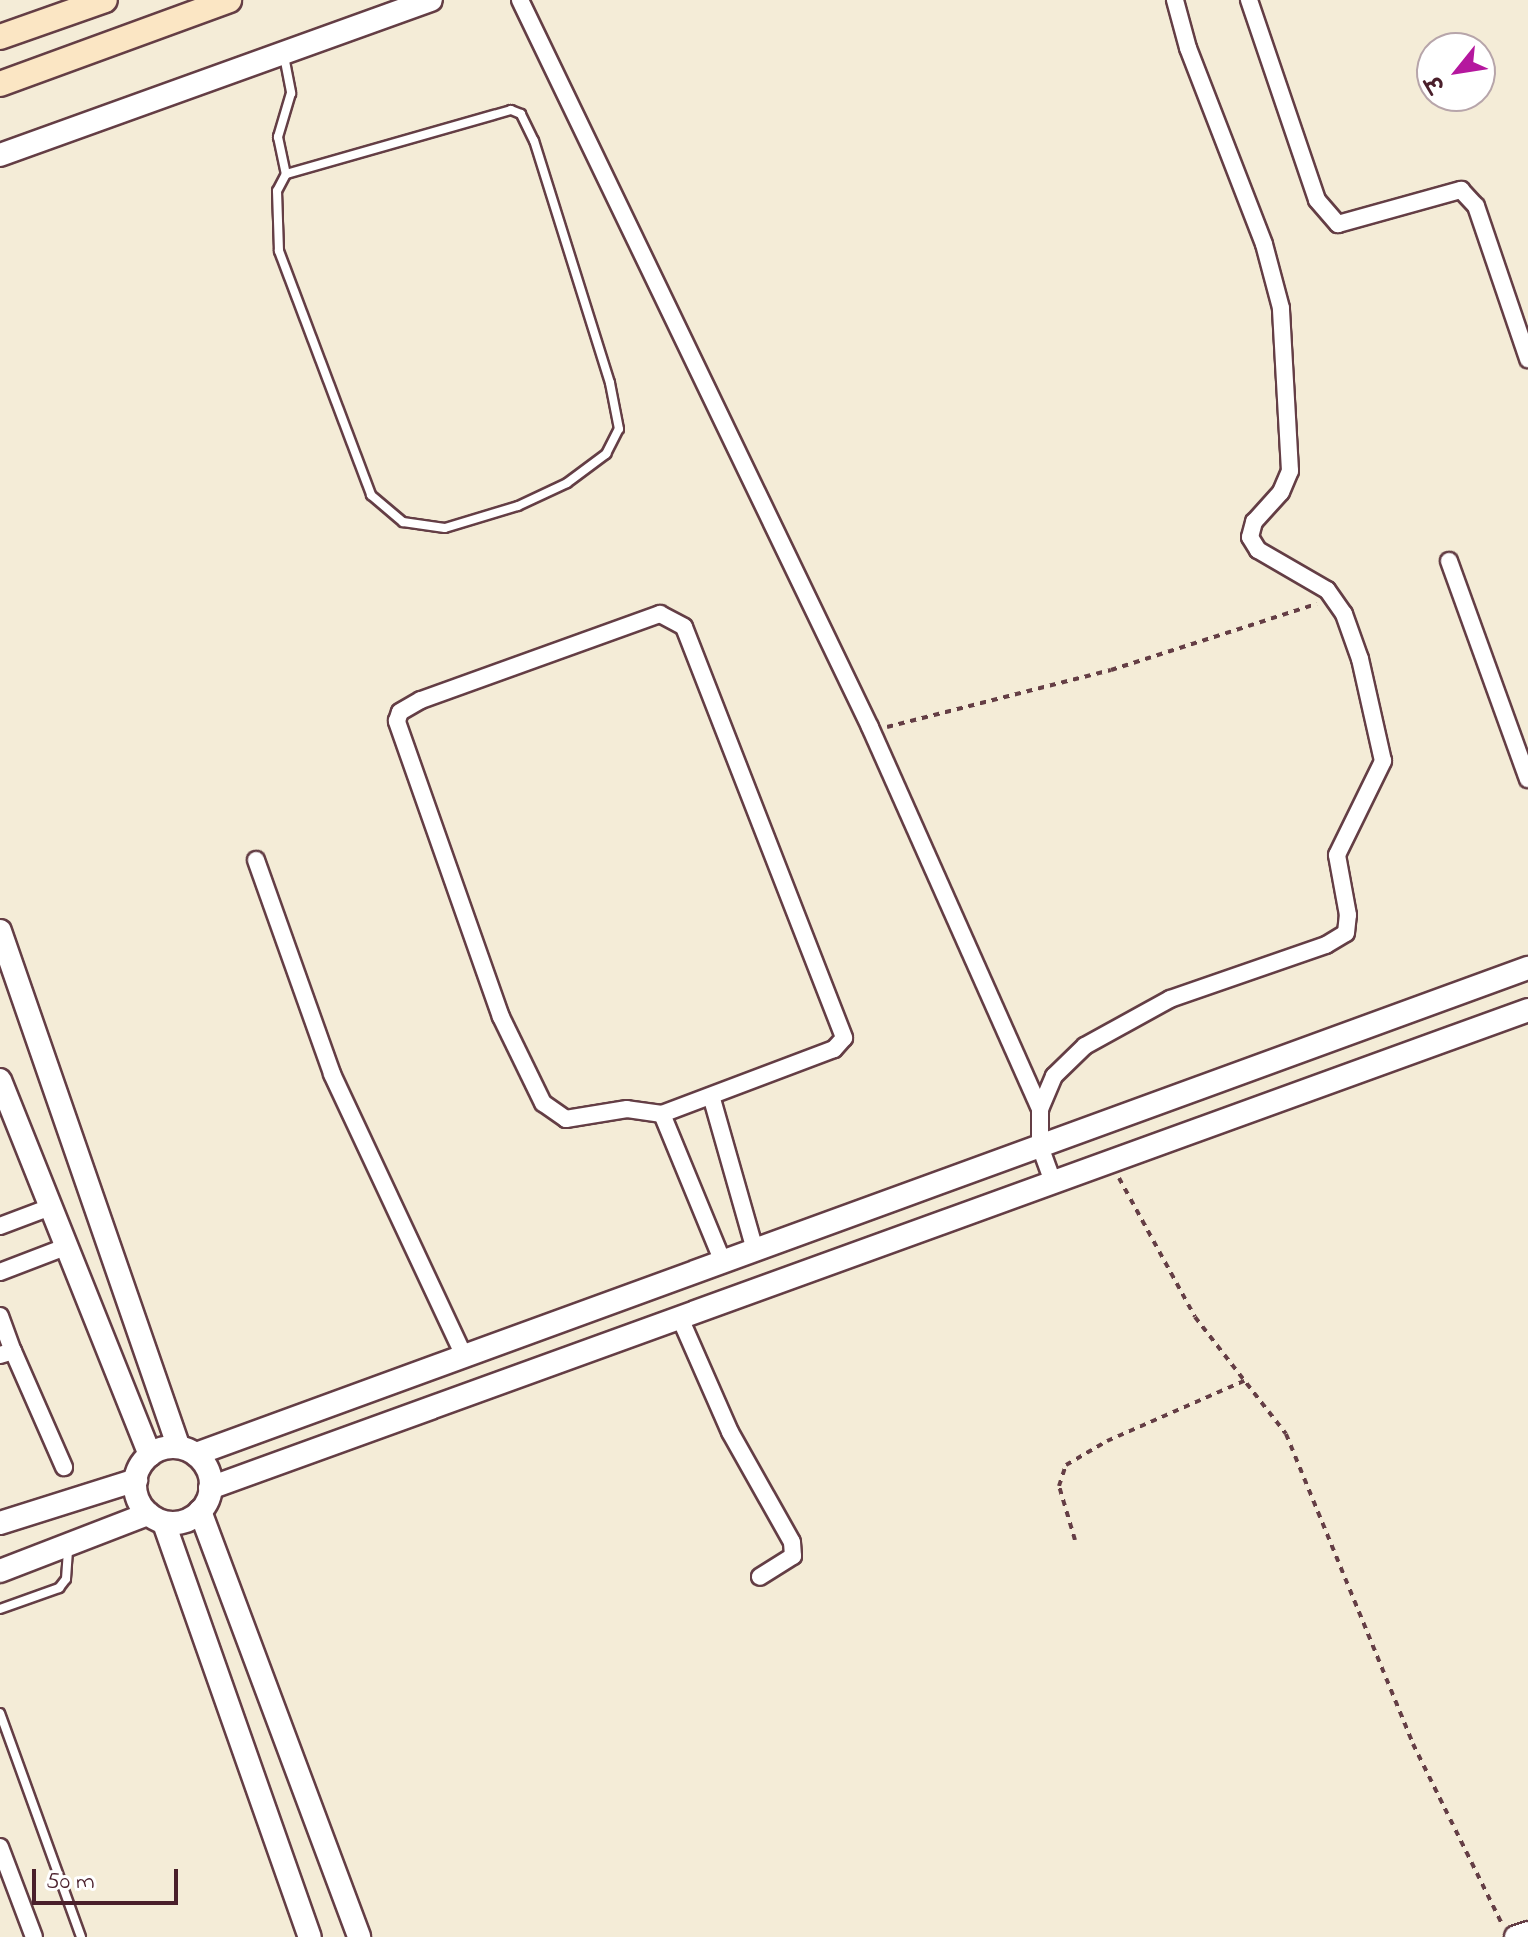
<!DOCTYPE html>
<meta charset="utf-8">
<style>
body{margin:0}
#map{position:relative;width:1528px;height:1937px;overflow:hidden;background:#f4ecd7;font-family:"Indie Flower","Playpen Sans Deva",sans-serif}
div>[style]{position:absolute}
[style*='--x']{left:calc(var(--x)*1px);top:calc(var(--y)*1px);width:calc(var(--w)*1px);rotate:calc(var(--a)*1deg)}
.path>*{height:4px;margin-top:-2px;transform-origin:0;background:repeating-linear-gradient(90deg,#643e45 0 6px,transparent 0 12px)}
.roads{filter:drop-shadow(2px 0 #643e45) drop-shadow(-2px 0 #643e45) drop-shadow(0 2px #643e45) drop-shadow(0 -2px #643e45)}
.service>*{height:8px;margin:-4px;padding:0 4px;transform-origin:4px;border-radius:4px;background:#fff}
.minor>*{height:16px;margin:-8px;padding:0 8px;transform-origin:8px;border-radius:8px;background:#fff}
.tertiary>*{height:22px;margin:-11px;padding:0 11px;transform-origin:11px;border-radius:11px;background:#fff}
.tertiary>.ring{margin:-11px;padding:0;box-sizing:content-box;background:none;border:22px solid #fff;border-radius:50%}
.secondary>*{height:24px;margin:-12px;padding:0 12px;transform-origin:12px;border-radius:12px;background:#fbe6c4}
span{translate:-50% -50%;white-space:nowrap;text-align:center;line-height:1.15;-webkit-text-stroke:6px #fff;paint-order:stroke}
.north{position:absolute;left:1416px;top:32px;width:80px;height:80px;box-sizing:border-box;background:#fff;border:2px solid #b7a5aa;border-radius:50%;rotate:240deg;font-size:22px;font-weight:700;line-height:32px;text-align:center;color:#4a1f2b}
.north::after{content:'';display:block;margin:auto;width:28px;height:36px;background:#b5179e;clip-path:polygon(50% 0,100% 100%,50% 72%,0 100%)}
.scale{position:absolute;left:32px;top:1869px;width:146px;height:36px;box-sizing:border-box;border:4px solid #4a1f2b;border-top:0;padding-left:10px;font-size:24px;line-height:28px;white-space:nowrap;color:#4a1f2b;-webkit-text-stroke:6px #fff;paint-order:stroke}
</style>
<div id="map">
<div class="path">
<div style="--x:887;--y:727;--w:231;--a:-14.3"></div>
<div style="--x:1111;--y:670;--w:216;--a:-17.8"></div>
<div style="--x:1119;--y:1178;--w:158;--a:61.3"></div>
<div style="--x:1195;--y:1317;--w:148;--a:52.1"></div>
<div style="--x:1286;--y:1434;--w:335;--a:67.7"></div>
<div style="--x:1413;--y:1744;--w:201;--a:63.7"></div>
<div style="--x:1075;--y:1540;--w:56;--a:-106.5"></div>
<div style="--x:1059;--y:1486;--w:22;--a:-72"></div>
<div style="--x:1066;--y:1465;--w:48;--a:-30.3"></div>
<div style="--x:1107;--y:1441;--w:150;--a:-23.7"></div>
</div>
<div class="roads">
<div class="service">
<div style="--x:284;--y:56;--w:38;--a:79"></div>
<div style="--x:291;--y:93;--w:46;--a:106.5"></div>
<div style="--x:278;--y:137;--w:38;--a:78"></div>
<div style="--x:286;--y:174;--w:19;--a:118"></div>
<div style="--x:277;--y:191;--w:60;--a:88.1"></div>
<div style="--x:279;--y:251;--w:261;--a:69.3"></div>
<div style="--x:371;--y:495;--w:42;--a:40.2"></div>
<div style="--x:403;--y:522;--w:42;--a:8.1"></div>
<div style="--x:445;--y:528;--w:76;--a:-16.8"></div>
<div style="--x:518;--y:506;--w:54;--a:-25.1"></div>
<div style="--x:567;--y:483;--w:49;--a:-36.6"></div>
<div style="--x:606;--y:454;--w:28;--a:-63"></div>
<div style="--x:619;--y:429;--w:47;--a:-101.1"></div>
<div style="--x:610;--y:383;--w:254;--a:-107.4"></div>
<div style="--x:534;--y:141;--w:30;--a:-116"></div>
<div style="--x:521;--y:114;--w:11;--a:-158"></div>
<div style="--x:511;--y:110;--w:234;--a:164.1"></div>
<div style="--x:0;--y:1609;--w:63;--a:-19.6"></div>
<div style="--x:59;--y:1588;--w:11;--a:-52"></div>
<div style="--x:66;--y:1579;--w:29;--a:-86"></div>
<div style="--x:0;--y:1713;--w:238;--a:70.1"></div>
</div>
<div class="minor">
<div style="--x:520;--y:0;--w:807;--a:64.29"></div>
<div style="--x:870;--y:727;--w:418;--a:66"></div>
<div style="--x:1249;--y:0;--w:211;--a:71.2"></div>
<div style="--x:1317;--y:200;--w:32;--a:49"></div>
<div style="--x:1338;--y:224;--w:128;--a:-15.5"></div>
<div style="--x:1461;--y:190;--w:22;--a:47"></div>
<div style="--x:1476;--y:206;--w:162;--a:71.2"></div>
<div style="--x:1449;--y:561;--w:232;--a:70.1"></div>
<div style="--x:660;--y:614;--w:27;--a:28"></div>
<div style="--x:684;--y:627;--w:441;--a:68.7"></div>
<div style="--x:844;--y:1038;--w:15;--a:132"></div>
<div style="--x:834;--y:1049;--w:184;--a:159.3"></div>
<div style="--x:662;--y:1114;--w:35;--a:-172"></div>
<div style="--x:627;--y:1109;--w:62;--a:170.7"></div>
<div style="--x:566;--y:1119;--w:28;--a:-145"></div>
<div style="--x:543;--y:1103;--w:96;--a:-116"></div>
<div style="--x:501;--y:1017;--w:314;--a:-109.4"></div>
<div style="--x:397;--y:721;--w:9;--a:-72"></div>
<div style="--x:400;--y:712;--w:24;--a:-30"></div>
<div style="--x:421;--y:700;--w:254;--a:-19.8"></div>
<div style="--x:256;--y:860;--w:227;--a:70.4"></div>
<div style="--x:332;--y:1074;--w:311;--a:64.9"></div>
<div style="--x:712;--y:1099;--w:157;--a:74.1"></div>
<div style="--x:662;--y:1114;--w:160;--a:67.6"></div>
<div style="--x:1053;--y:1182;--w:38;--a:-110"></div>
<div style="--x:1040;--y:1146;--w:37;--a:-90"></div>
<div style="--x:1040;--y:1109;--w:36;--a:-67"></div>
<div style="--x:1054;--y:1076;--w:43;--a:-44.1"></div>
<div style="--x:1085;--y:1046;--w:97;--a:-28.9"></div>
<div style="--x:1170;--y:999;--w:165;--a:-19.1"></div>
<div style="--x:1326;--y:945;--w:23;--a:-31"></div>
<div style="--x:1346;--y:933;--w:18;--a:-84"></div>
<div style="--x:1348;--y:915;--w:61;--a:-100.4"></div>
<div style="--x:1337;--y:855;--w:105;--a:-63.9"></div>
<div style="--x:1383;--y:761;--w:105;--a:-102.7"></div>
<div style="--x:1360;--y:659;--w:48;--a:-109.6"></div>
<div style="--x:1344;--y:614;--w:29;--a:-125"></div>
<div style="--x:1327;--y:590;--w:80;--a:-149.9"></div>
<div style="--x:1258;--y:550;--w:15;--a:-122"></div>
<div style="--x:1250;--y:537;--w:16;--a:-75"></div>
<div style="--x:1254;--y:522;--w:40;--a:-48"></div>
<div style="--x:1281;--y:492;--w:23;--a:-67"></div>
<div style="--x:1290;--y:471;--w:163;--a:-93.2"></div>
<div style="--x:1281;--y:308;--w:66;--a:-104.9"></div>
<div style="--x:1264;--y:244;--w:210;--a:-111.2"></div>
<div style="--x:1188;--y:48;--w:50;--a:-105.2"></div>
<div style="--x:0;--y:1226;--w:51;--a:-20.6"></div>
<div style="--x:0;--y:1272;--w:67;--a:-20.9"></div>
<div style="--x:0;--y:1316;--w:37;--a:70"></div>
<div style="--x:13;--y:1351;--w:14;--a:163"></div>
<div style="--x:680;--y:1318;--w:124;--a:66.3"></div>
<div style="--x:730;--y:1432;--w:126;--a:60.6"></div>
<div style="--x:792;--y:1542;--w:14;--a:86"></div>
<div style="--x:793;--y:1556;--w:39;--a:148"></div>
<div style="--x:13;--y:1351;--w:127;--a:66.3"></div>
<div style="--x:0;--y:1847;--w:96;--a:69.3"></div>
</div>
<div class="tertiary">
<div style="--x:0;--y:155;--w:458;--a:-19.8"></div>
<div style="--x:0;--y:931;--w:544;--a:70.9"></div>
<div style="--x:0;--y:1080;--w:404;--a:68.2"></div>
<div class="ring" style="left:135px;top:1447px;width:54px;height:54px"></div>
<div style="--x:196;--y:1454;--w:1418;--a:-20.05"></div>
<div style="--x:210;--y:1488;--w:1402;--a:-19.93"></div>
<div style="--x:200;--y:1511;--w:455;--a:69.5"></div>
<div style="--x:0;--y:1523;--w:143;--a:-17.5"></div>
<div style="--x:164;--y:1523;--w:439;--a:70.6"></div>
<div style="--x:0;--y:1571;--w:159;--a:-21.1"></div>
<div style="--x:1516;--y:1937;--w:13;--a:-18"></div>
</div>
<div class="secondary">
<div style="--x:0;--y:37;--w:111;--a:-19.4"></div>
<div style="--x:0;--y:84;--w:244;--a:-20.1"></div>
</div>
</div>
<div class="north">उ</div>
<div class="scale">50 m</div>
</div>
